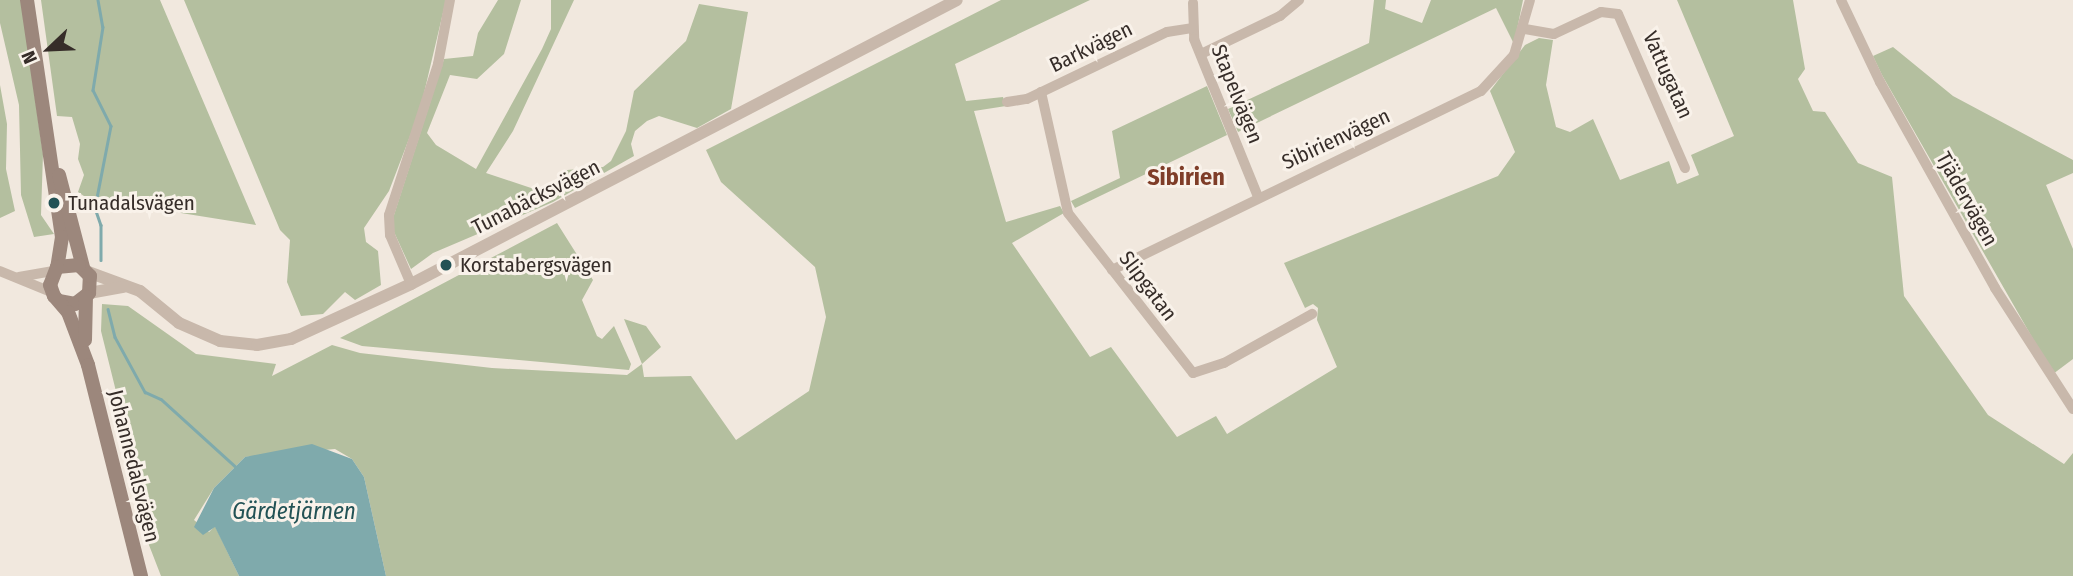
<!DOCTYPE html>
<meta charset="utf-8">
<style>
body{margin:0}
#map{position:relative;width:2073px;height:576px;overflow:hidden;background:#f1e8de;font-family:"Fira Sans Condensed",sans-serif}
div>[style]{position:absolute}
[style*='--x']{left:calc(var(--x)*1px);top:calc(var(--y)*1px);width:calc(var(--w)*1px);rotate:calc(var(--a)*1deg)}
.green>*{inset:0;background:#b4bf9f}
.water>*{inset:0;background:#7faaac}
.stream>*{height:2.5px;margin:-1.25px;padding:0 1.25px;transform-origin:1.25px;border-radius:1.25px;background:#7faaac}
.minor>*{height:10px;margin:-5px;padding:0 5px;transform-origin:5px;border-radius:5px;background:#c8b8ab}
.tertiary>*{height:12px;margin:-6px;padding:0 6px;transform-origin:6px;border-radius:6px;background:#c8b8ab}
.secondary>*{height:14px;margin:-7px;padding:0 7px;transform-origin:7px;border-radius:7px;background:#9c877c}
.dots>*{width:19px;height:19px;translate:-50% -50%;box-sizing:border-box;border:4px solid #f9f2ea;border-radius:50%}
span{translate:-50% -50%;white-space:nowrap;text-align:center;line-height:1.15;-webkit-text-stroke:6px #f9f2ea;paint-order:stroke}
.street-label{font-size:21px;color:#362d29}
.poi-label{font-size:21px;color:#362d29}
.left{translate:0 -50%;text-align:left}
.water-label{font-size:23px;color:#225255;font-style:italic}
.quarter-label{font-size:24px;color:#7f3d28;font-weight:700}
.north{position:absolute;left:14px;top:14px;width:70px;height:70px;-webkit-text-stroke:5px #f9f2ea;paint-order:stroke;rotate:247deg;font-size:19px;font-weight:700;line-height:28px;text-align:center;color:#362d29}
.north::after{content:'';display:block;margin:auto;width:24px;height:32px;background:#362d29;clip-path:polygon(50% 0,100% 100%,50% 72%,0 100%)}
</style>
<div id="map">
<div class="green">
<div style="clip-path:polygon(0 0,21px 0,43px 154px,41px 215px,54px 234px,34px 237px,21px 195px,19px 105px,0 23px)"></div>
<div style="clip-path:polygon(41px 0,160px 0,256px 225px,87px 198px,78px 192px,84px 175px,78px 159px,80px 144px,72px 117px,57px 116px)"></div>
<div style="clip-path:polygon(184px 0,446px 0,420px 110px,389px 191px,364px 228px,366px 242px,378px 251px,381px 285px,355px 300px,345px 292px,323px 314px,301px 316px,287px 282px,290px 240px,280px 230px)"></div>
<div style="clip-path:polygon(498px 0,521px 0,504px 54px,477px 79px,450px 75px,427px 133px,436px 145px,476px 169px,542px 49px,551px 29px,551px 0,574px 0,513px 131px,486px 173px,546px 193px,567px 170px,603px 167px,611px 161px,626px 131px,634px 91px,686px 41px,699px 4px,748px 12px,731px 109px,697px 128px,659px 116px,647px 121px,635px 131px,631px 144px,634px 156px,553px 202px,433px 253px,411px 269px,394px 232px,393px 218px,444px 59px,473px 56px,478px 33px)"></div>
<div style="clip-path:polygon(1001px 0,1090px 0,955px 64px,966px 101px,1003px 97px,1006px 106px,974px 111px,1006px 222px,1060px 206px,1064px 213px,1012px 243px,1090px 357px,1111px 347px,1177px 437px,1216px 416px,1227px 434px,1337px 367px,1317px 320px,1318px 308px,1313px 304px,1305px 308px,1284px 263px,1498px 176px,1515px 152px,1490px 91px,1525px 45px,1539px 38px,1553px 40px,1546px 85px,1556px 127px,1570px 132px,1593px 119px,1620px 180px,1669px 161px,1677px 184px,1699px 175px,1691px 155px,1734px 136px,1677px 0,1793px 0,1805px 69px,1798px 79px,1813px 111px,1825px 112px,1858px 163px,1892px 177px,1904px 296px,1988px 415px,2064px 464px,2073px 453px,2073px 576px,386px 576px,364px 477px,352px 459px,335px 449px,245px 457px,214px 488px,194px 520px,209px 532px,215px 526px,239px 576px,161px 576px,142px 527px,144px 504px,101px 331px,102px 304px,128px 306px,196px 354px,276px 364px,272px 376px,332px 345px,360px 353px,492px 368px,627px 375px,642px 364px,624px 319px,646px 326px,661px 347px,642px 364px,644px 377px,691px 376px,736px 440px,809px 391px,826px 317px,815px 267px,721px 182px,706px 150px)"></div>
<div style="clip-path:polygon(1374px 0,1386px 0,1385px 9px,1422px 23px,1431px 0,1523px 0,1514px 44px,1496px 8px,1238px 132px,1228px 109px,1369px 43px)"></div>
<div style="clip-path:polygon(1893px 47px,1953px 96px,2073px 160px,2073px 173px,2046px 185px,2073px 249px,2073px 359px,2053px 374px,1882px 75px,1873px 56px)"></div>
<div style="clip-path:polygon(0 85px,7px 124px,6px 169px,15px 211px,0 218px)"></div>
<div style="clip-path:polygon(1207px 86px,1227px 135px,1075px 208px,1071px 201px,1120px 178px,1112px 131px)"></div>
<div style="clip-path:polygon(557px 223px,593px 280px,582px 300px,597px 336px,602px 339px,614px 326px,631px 364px,629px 370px,362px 346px,340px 338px)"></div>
</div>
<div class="water">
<div style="clip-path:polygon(312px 444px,352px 459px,364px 477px,386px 576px,239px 576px,215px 527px,203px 535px,194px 527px,214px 488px,245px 457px)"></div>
</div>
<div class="stream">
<div style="--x:98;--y:0;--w:27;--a:80"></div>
<div style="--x:103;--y:27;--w:64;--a:99"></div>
<div style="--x:93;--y:90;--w:40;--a:63.4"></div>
<div style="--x:111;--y:126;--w:84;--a:101"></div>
<div style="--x:95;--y:208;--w:18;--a:71"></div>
<div style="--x:101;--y:225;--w:35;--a:90"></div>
<div style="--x:108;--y:309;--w:29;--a:76"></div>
<div style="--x:115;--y:337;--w:63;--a:61.4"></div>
<div style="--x:145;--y:392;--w:17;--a:24"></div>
<div style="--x:161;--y:399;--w:101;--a:42.2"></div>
</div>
<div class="minor">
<div style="--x:1841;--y:0;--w:91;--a:64.6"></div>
<div style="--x:1880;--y:82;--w:236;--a:60.8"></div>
<div style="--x:1995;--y:288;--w:144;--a:57.2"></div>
<div style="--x:1193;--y:3;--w:36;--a:88"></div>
<div style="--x:1194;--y:39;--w:170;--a:67.9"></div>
<div style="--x:1525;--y:29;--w:29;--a:10"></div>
<div style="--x:1554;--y:34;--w:52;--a:-25.1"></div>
<div style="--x:1601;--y:12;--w:17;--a:7"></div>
<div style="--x:1618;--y:14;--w:168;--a:66.5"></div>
<div style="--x:1201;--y:54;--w:88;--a:-25.7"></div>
<div style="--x:1280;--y:16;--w:25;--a:-40"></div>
<div style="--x:1041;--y:92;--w:124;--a:77.4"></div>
<div style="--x:1068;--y:213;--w:203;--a:52"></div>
<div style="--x:1193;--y:373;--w:33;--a:-18"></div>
<div style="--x:1224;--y:363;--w:101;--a:-29.1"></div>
<div style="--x:1007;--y:102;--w:20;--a:-9"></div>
<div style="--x:1027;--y:99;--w:155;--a:-25.6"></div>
<div style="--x:1167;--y:32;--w:25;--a:-9"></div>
<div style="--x:1112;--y:270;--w:410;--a:-25.9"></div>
<div style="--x:1481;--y:91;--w:49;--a:-47.5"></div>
<div style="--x:1514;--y:55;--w:57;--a:-73.8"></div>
<div style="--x:0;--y:271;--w:55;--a:22.4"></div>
<div style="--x:19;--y:277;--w:35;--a:-10"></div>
<div style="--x:411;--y:284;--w:53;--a:-113.2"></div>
<div style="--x:390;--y:235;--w:20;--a:-93"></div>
<div style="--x:389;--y:215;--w:159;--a:-72"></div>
<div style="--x:438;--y:64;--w:65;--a:-79.4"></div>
</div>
<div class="tertiary">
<div style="--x:88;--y:272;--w:55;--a:20.1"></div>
<div style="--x:140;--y:291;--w:50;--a:39.4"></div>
<div style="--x:179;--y:323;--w:45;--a:23.7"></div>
<div style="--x:220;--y:341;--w:37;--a:6"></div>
<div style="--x:257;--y:345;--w:35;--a:-10"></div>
<div style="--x:291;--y:339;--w:132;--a:-24.6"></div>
<div style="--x:411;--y:284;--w:615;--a:-27.48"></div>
<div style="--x:89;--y:293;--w:35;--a:-10"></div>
</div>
<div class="secondary">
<div style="--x:27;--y:0;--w:240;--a:81.6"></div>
<div style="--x:62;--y:237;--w:30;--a:99"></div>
<div style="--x:59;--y:175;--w:95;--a:75.4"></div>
<div style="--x:60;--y:301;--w:15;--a:11"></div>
<div style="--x:75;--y:304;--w:18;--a:-38"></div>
<div style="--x:89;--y:293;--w:17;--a:-87"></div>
<div style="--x:90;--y:276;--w:16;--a:-135"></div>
<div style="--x:79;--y:265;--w:22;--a:175"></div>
<div style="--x:57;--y:267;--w:19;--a:111"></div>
<div style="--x:50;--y:285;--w:12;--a:70"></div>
<div style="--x:54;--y:296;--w:21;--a:49"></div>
<div style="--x:68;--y:312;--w:57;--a:69.3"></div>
<div style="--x:88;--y:365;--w:218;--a:75.9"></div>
<div style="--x:85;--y:340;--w:43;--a:-88.7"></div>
</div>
<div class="dots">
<div style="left:54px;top:203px;background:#225255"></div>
<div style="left:446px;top:265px;background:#225255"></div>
</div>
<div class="street-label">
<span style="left:1091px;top:47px;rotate:-26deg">Barkvägen</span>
<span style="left:1668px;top:75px;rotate:66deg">Vattugatan</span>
<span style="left:1237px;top:94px;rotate:68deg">Stapelvägen</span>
<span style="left:1336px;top:139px;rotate:-25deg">Sibirienvägen</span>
<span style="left:536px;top:197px;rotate:-27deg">Tunabäcksvägen</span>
<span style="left:1967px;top:199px;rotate:61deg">Tjädervägen</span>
<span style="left:1148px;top:286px;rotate:53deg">Slipgatan</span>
<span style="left:134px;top:466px;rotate:76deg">Johannedalsvägen</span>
</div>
<div class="poi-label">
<span class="left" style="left:68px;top:203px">Tunadalsvägen</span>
<span class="left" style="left:460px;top:265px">Korstabergsvägen</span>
</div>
<div class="water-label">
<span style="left:294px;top:511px">Gärdetjärnen</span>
</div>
<div class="quarter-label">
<span style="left:1186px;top:178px">Sibirien</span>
</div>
<div class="north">N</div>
</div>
